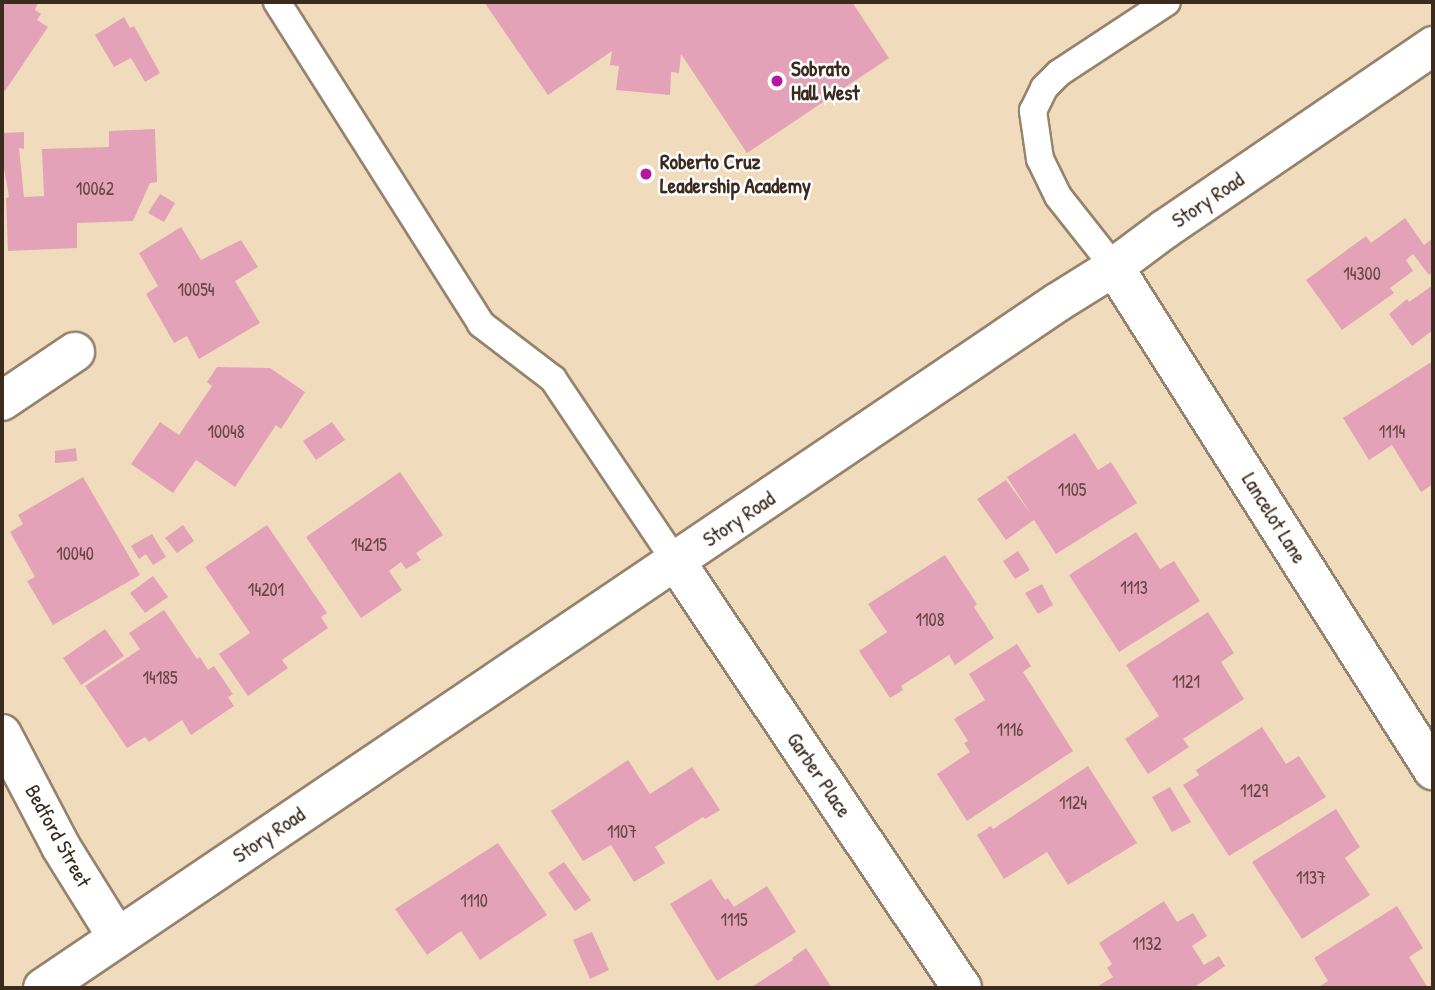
<!DOCTYPE html>
<style>
body{margin:0}
#map{position:relative;width:1435px;height:990px;overflow:hidden;background:#f0dcbc;font-family:"Patrick Hand",sans-serif}
div>[style]{position:absolute}
[style*='--x']{left:calc(var(--x)*1px);top:calc(var(--y)*1px);width:calc(var(--w)*1px);rotate:calc(var(--a)*1deg)}
.building>*{inset:0;background:#e4a2b9}
.roads{filter:drop-shadow(2px 0 #96836d) drop-shadow(-2px 0 #96836d) drop-shadow(0 2px #96836d) drop-shadow(0 -2px #96836d)}
.service>*{height:26px;margin:-13px;padding:0 13px;transform-origin:13px;border-radius:13px;background:#fff}
.minor>*{height:38px;margin:-19px;padding:0 19px;transform-origin:19px;border-radius:19px;background:#fff}
.tertiary>*{height:38px;margin:-19px;padding:0 19px;transform-origin:19px;border-radius:19px;background:#fff}
.dots>*{width:19px;height:19px;translate:-50% -50%;box-sizing:border-box;border:4px solid #fff;border-radius:50%}
span{translate:-50% -50%;white-space:nowrap;text-align:center;line-height:1.15;-webkit-text-stroke:5px #fff;paint-order:stroke}
.number-label{font-size:18px;color:#654845}
.number-label span{-webkit-text-stroke-width:0}
.poi-label{font-size:21px;color:#3b2a1e;font-weight:700}
.left{translate:0 -50%;text-align:left}
.street-label{font-size:21px;color:#3b2a1e}
.frame{position:absolute;inset:0;border:4px solid #3b2a1e;pointer-events:none}
</style>
<div id="map">
<div class="building">
<div style="clip-path:polygon(2px 2px,38px 2px,35px 10px,41px 14px,37px 20px,48px 27px,5px 91px,2px 89px)"></div>
<div style="clip-path:polygon(484px 2px,852px 2px,889px 58px,747px 153px,681px 54px,679px 73px,671px 72px,670px 95px,616px 90px,619px 66px,610px 65px,612px 51px,548px 95px)"></div>
<div style="clip-path:polygon(124px 17px,130px 28px,134px 26px,160px 73px,145px 82px,131px 58px,114px 67px,95px 35px)"></div>
<div style="clip-path:polygon(155px 129px,157px 182px,150px 183px,133px 221px,77px 223px,77px 248px,8px 251px,6px 198px,9px 197px,2px 156px,2px 133px,24px 132px,24px 149px,19px 148px,24px 197px,44px 196px,42px 149px,109px 147px,109px 131px)"></div>
<div style="clip-path:polygon(160px 194px,175px 203px,164px 222px,148px 213px)"></div>
<div style="clip-path:polygon(1405px 218px,1424px 245px,1433px 238px,1433px 272px,1429px 275px,1413px 254px,1406px 260px,1413px 271px,1390px 288px,1394px 293px,1342px 330px,1306px 280px,1366px 236px,1371px 243px)"></div>
<div style="clip-path:polygon(181px 227px,201px 260px,241px 240px,258px 267px,235px 281px,260px 323px,199px 359px,187px 336px,174px 343px,146px 294px,158px 286px,139px 253px)"></div>
<div style="clip-path:polygon(1433px 285px,1433px 330px,1412px 346px,1389px 314px,1407px 299px,1409px 302px)"></div>
<div style="clip-path:polygon(1433px 361px,1433px 484px,1421px 492px,1392px 445px,1369px 460px,1343px 418px)"></div>
<div style="clip-path:polygon(217px 367px,270px 368px,305px 392px,281px 429px,276px 425px,235px 487px,196px 460px,173px 493px,131px 464px,160px 422px,179px 435px,212px 386px,207px 382px)"></div>
<div style="clip-path:polygon(332px 422px,345px 440px,316px 460px,303px 441px)"></div>
<div style="clip-path:polygon(1075px 433px,1098px 470px,1111px 462px,1137px 503px,1056px 554px,1034px 520px,1006px 540px,977px 499px,1006px 480px,1031px 514px,1007px 477px)"></div>
<div style="clip-path:polygon(76px 448px,77px 461px,55px 463px,55px 451px)"></div>
<div style="clip-path:polygon(400px 472px,443px 535px,416px 553px,421px 560px,406px 569px,401px 562px,389px 571px,402px 590px,361px 618px,306px 537px)"></div>
<div style="clip-path:polygon(83px 477px,140px 575px,53px 625px,27px 581px,35px 577px,10px 532px,23px 524px,18px 515px)"></div>
<div style="clip-path:polygon(183px 525px,194px 541px,177px 553px,165px 538px)"></div>
<div style="clip-path:polygon(267px 525px,327px 613px,321px 617px,328px 628px,282px 660px,288px 668px,248px 696px,219px 654px,250px 633px,205px 567px)"></div>
<div style="clip-path:polygon(1136px 532px,1160px 569px,1174px 561px,1200px 601px,1119px 652px,1069px 575px)"></div>
<div style="clip-path:polygon(152px 534px,166px 557px,153px 565px,146px 554px,139px 559px,131px 546px)"></div>
<div style="clip-path:polygon(1018px 551px,1030px 570px,1015px 579px,1003px 561px)"></div>
<div style="clip-path:polygon(945px 555px,977px 604px,974px 607px,994px 638px,955px 665px,949px 655px,901px 686px,903px 690px,890px 698px,859px 651px,887px 632px,868px 604px)"></div>
<div style="clip-path:polygon(153px 576px,168px 597px,145px 613px,130px 593px)"></div>
<div style="clip-path:polygon(1042px 584px,1053px 605px,1038px 614px,1025px 593px)"></div>
<div style="clip-path:polygon(164px 610px,197px 659px,200px 657px,208px 670px,214px 666px,233px 694px,228px 697px,234px 706px,191px 735px,182px 720px,149px 742px,145px 737px,127px 748px,85px 686px,140px 649px,129px 633px)"></div>
<div style="clip-path:polygon(1208px 612px,1234px 653px,1221px 662px,1244px 699px,1183px 739px,1189px 747px,1148px 774px,1125px 739px,1159px 716px,1126px 665px)"></div>
<div style="clip-path:polygon(105px 629px,124px 656px,81px 685px,63px 658px)"></div>
<div style="clip-path:polygon(1017px 644px,1031px 666px,1023px 672px,1073px 751px,967px 821px,937px 774px,970px 752px,964px 743px,968px 741px,954px 719px,985px 700px,969px 674px)"></div>
<div style="clip-path:polygon(1262px 727px,1286px 764px,1299px 756px,1326px 797px,1229px 856px,1183px 785px,1199px 775px,1196px 770px)"></div>
<div style="clip-path:polygon(628px 760px,650px 794px,692px 767px,720px 810px,705px 819px,703px 817px,655px 847px,665px 863px,634px 882px,611px 845px,583px 861px,551px 811px)"></div>
<div style="clip-path:polygon(1088px 766px,1137px 843px,1068px 885px,1047px 852px,1004px 879px,977px 835px,991px 826px,993px 829px)"></div>
<div style="clip-path:polygon(1170px 787px,1191px 822px,1172px 832px,1152px 797px)"></div>
<div style="clip-path:polygon(1336px 809px,1360px 847px,1345px 858px,1370px 895px,1302px 939px,1252px 862px)"></div>
<div style="clip-path:polygon(498px 843px,547px 915px,480px 960px,461px 931px,427px 955px,395px 909px)"></div>
<div style="clip-path:polygon(564px 862px,591px 900px,575px 911px,548px 873px)"></div>
<div style="clip-path:polygon(711px 879px,725px 900px,728px 898px,734px 907px,767px 886px,796px 932px,717px 981px,670px 904px)"></div>
<div style="clip-path:polygon(1164px 901px,1177px 922px,1193px 913px,1207px 936px,1192px 946px,1204px 965px,1219px 956px,1225px 966px,1193px 988px,1095px 988px,1113px 977px,1107px 968px,1112px 964px,1099px 943px)"></div>
<div style="clip-path:polygon(1397px 906px,1423px 948px,1409px 957px,1428px 988px,1317px 988px,1328px 981px,1314px 958px)"></div>
<div style="clip-path:polygon(592px 932px,609px 970px,590px 979px,573px 940px)"></div>
<div style="clip-path:polygon(806px 948px,832px 988px,750px 988px,793px 960px,792px 958px)"></div>
</div>
<div class="roads">
<div class="service">
<div style="--x:277;--y:2;--w:381;--a:57.6"></div>
<div style="--x:481;--y:324;--w:91;--a:37.4"></div>
<div style="--x:553;--y:379;--w:220;--a:56.1"></div>
<div style="--x:1114;--y:267;--w:90;--a:-128.3"></div>
<div style="--x:1058;--y:196;--w:41;--a:-115.9"></div>
<div style="--x:1040;--y:159;--w:49;--a:-98.3"></div>
<div style="--x:1033;--y:111;--w:25;--a:-64"></div>
<div style="--x:1044;--y:88;--w:21;--a:-45"></div>
<div style="--x:1059;--y:73;--w:129;--a:-33.3"></div>
</div>
<div class="minor">
<div style="--x:1114;--y:267;--w:596;--a:57.62"></div>
<div style="--x:2;--y:401;--w:88;--a:-33.9"></div>
<div style="--x:676;--y:562;--w:513;--a:56.12"></div>
<div style="--x:2;--y:734;--w:127;--a:62.4"></div>
<div style="--x:61;--y:847;--w:106;--a:58.1"></div>
</div>
<div class="tertiary">
<div style="--x:43;--y:988;--w:1225;--a:-34.05"></div>
<div style="--x:1058;--y:302;--w:66;--a:-32"></div>
<div style="--x:1114;--y:267;--w:64;--a:-36.7"></div>
<div style="--x:1165;--y:229;--w:325;--a:-34.3"></div>
</div>
</div>
<div class="dots">
<div style="left:777px;top:81px;background:#b5179e"></div>
<div style="left:646px;top:174px;background:#b5179e"></div>
</div>
<div class="number-label">
<span style="left:95px;top:189px">10062</span>
<span style="left:1362px;top:274px">14300</span>
<span style="left:196px;top:290px">10054</span>
<span style="left:226px;top:432px">10048</span>
<span style="left:1392px;top:432px">1114</span>
<span style="left:1072px;top:490px">1105</span>
<span style="left:369px;top:545px">14215</span>
<span style="left:75px;top:554px">10040</span>
<span style="left:1134px;top:588px">1113</span>
<span style="left:266px;top:590px">14201</span>
<span style="left:930px;top:620px">1108</span>
<span style="left:160px;top:678px">14185</span>
<span style="left:1186px;top:682px">1121</span>
<span style="left:1010px;top:730px">1116</span>
<span style="left:1254px;top:791px">1129</span>
<span style="left:1073px;top:803px">1124</span>
<span style="left:622px;top:832px">1107</span>
<span style="left:1311px;top:878px">1137</span>
<span style="left:474px;top:901px">1110</span>
<span style="left:734px;top:920px">1115</span>
<span style="left:1147px;top:944px">1132</span>
</div>
<div class="poi-label">
<span class="left" style="left:791px;top:81px">Sobrato<br>Hall West</span>
<span class="left" style="left:660px;top:174px">Roberto Cruz<br>Leadership Academy</span>
</div>
<div class="street-label">
<span style="left:1208px;top:200px;rotate:-34deg">Story Road</span>
<span style="left:1274px;top:518px;rotate:58deg">Lancelot Lane</span>
<span style="left:739px;top:519px;rotate:-34deg">Story Road</span>
<span style="left:819px;top:775px;rotate:56deg">Garber Place</span>
<span style="left:269px;top:835px;rotate:-34deg">Story Road</span>
<span style="left:58px;top:836px;rotate:61deg">Bedford Street</span>
</div>
<div class="frame"></div>
</div>
